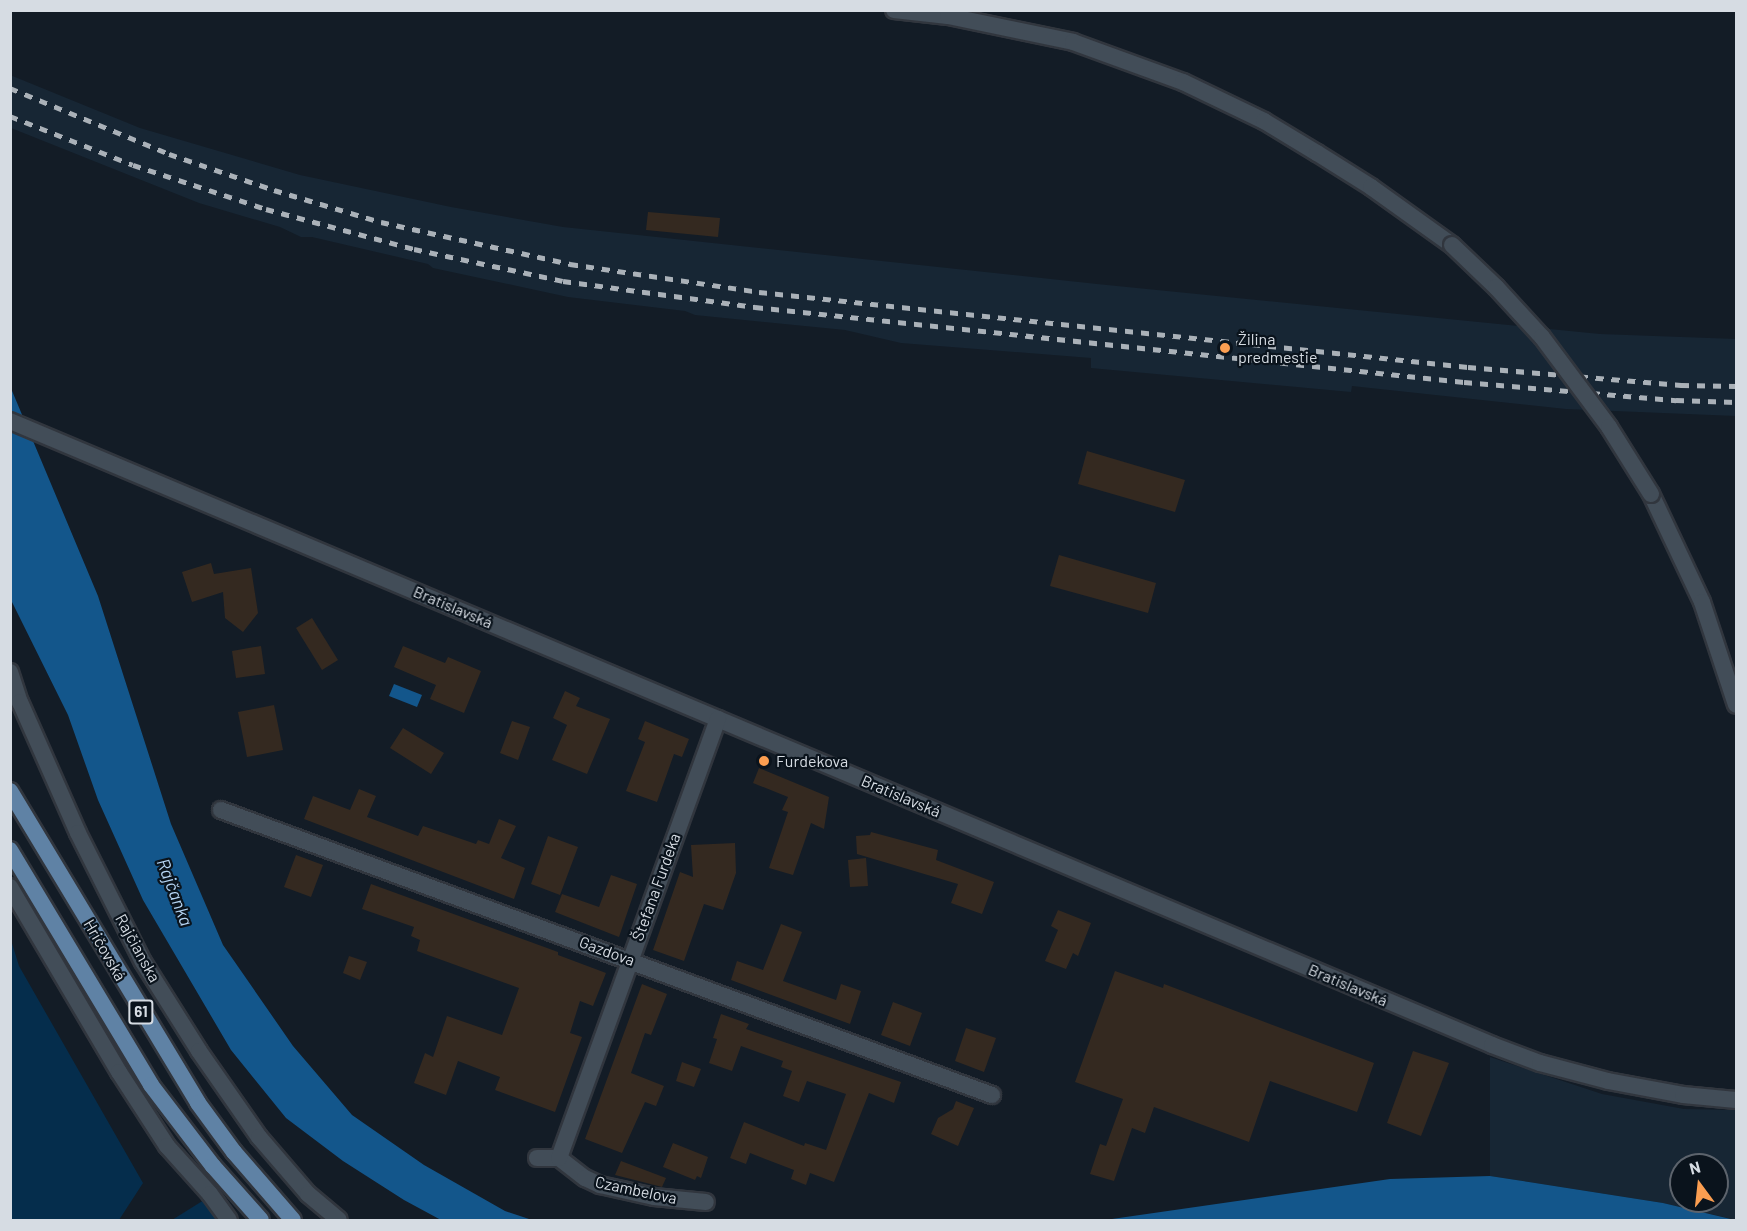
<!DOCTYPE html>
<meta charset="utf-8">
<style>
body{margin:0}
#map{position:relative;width:1747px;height:1231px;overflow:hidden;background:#131c26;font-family:Barlow,sans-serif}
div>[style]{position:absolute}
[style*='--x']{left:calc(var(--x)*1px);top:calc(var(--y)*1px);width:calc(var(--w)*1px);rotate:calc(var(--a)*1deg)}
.built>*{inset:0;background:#172634}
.green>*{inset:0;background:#052d4c}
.water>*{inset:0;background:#13568b}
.building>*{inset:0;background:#342920}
.roads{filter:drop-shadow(2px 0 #31363e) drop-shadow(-2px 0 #31363e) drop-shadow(0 2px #31363e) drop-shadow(0 -2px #31363e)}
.minor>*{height:16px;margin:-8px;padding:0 8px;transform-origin:8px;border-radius:8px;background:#424d58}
.primary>*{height:16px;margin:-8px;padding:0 8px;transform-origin:8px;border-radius:8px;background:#5f82a5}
.rail>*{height:4.5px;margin-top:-2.25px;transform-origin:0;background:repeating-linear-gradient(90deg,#aab1b8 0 8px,transparent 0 16px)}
.bridges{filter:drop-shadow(2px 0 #31363e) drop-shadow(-2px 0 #31363e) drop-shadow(0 2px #31363e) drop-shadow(0 -2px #31363e)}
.minor-bridge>*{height:16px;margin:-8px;padding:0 8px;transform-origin:8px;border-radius:8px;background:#424d58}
.dots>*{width:16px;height:16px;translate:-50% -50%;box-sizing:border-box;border:3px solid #0a131c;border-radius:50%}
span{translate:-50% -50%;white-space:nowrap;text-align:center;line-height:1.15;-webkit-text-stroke:4.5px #0a131c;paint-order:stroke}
.shield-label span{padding:2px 4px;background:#0a131c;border:2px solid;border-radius:4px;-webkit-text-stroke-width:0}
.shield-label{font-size:15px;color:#d6dce3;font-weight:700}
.poi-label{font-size:16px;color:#d6dce3}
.left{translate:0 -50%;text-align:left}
.street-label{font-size:16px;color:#d6dce3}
.water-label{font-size:18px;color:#b5d5f4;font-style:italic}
.frame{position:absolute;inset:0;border:12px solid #d6dce3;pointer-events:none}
.north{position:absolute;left:1669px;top:1153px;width:60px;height:60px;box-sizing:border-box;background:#0a131c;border:2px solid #5c636c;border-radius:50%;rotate:345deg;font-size:16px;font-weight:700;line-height:24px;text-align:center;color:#d6dce3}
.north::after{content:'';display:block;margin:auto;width:21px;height:27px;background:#fb9e51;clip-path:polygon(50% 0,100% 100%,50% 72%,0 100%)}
</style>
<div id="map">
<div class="built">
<div style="clip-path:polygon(10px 75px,140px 128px,300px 175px,451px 207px,563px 227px,1097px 284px,1600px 334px,1736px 339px,1736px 416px,1566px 409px,1352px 386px,1351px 392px,1091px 368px,1091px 358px,901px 343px,845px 330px,695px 315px,685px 311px,568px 297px,433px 268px,428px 264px,312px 237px,301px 237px,280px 227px,199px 203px,11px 128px)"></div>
<div style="clip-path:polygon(evenodd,1490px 1057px,1602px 1094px,1684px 1109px,1736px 1110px,1736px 1220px,1663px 1203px,1490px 1176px,1490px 1057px,1681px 1165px,1717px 1165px,1717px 1201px,1681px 1201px,1681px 1165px)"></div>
</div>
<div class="green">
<div style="clip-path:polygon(11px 940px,19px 966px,143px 1183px,119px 1220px,11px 1220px)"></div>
<div style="clip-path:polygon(204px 1200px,219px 1220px,172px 1220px)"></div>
</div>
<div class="water">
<div style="clip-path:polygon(10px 386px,98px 596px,171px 824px,223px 945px,293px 1046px,352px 1115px,424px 1165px,505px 1211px,532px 1220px,441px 1220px,404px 1200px,343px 1161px,286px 1118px,231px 1050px,143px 900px,98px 800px,68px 715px,11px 600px)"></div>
<div style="clip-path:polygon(394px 684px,422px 695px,417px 707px,389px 696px)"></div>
<div style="clip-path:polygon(1490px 1176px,1663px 1203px,1735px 1220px,1105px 1220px,1390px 1179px)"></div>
</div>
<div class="building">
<div style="clip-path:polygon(648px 212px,720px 218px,718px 237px,646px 230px)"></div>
<div style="clip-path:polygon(1087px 451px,1185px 480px,1175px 512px,1078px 484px)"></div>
<div style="clip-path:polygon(1059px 555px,1156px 583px,1148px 613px,1050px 586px)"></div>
<div style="clip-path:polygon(211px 563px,214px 574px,251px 568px,258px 613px,243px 632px,225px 618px,223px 592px,192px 602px,182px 572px)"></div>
<div style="clip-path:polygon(312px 618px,338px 660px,322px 670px,296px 628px)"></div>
<div style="clip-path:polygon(261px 646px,265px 674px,236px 678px,232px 651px)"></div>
<div style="clip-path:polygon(403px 646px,445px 663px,448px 657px,481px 671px,464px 713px,430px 699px,436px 685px,394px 667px)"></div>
<div style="clip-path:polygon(565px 691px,580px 698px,576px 706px,610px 719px,587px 774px,552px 760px,567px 725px,553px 718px)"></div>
<div style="clip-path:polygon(274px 705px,283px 750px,247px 757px,238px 712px)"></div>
<div style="clip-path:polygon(512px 721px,530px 727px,518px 760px,500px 753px)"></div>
<div style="clip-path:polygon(645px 721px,689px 739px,682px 757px,674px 754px,657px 802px,626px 791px,645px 742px,638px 739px)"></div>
<div style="clip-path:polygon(403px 728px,444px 753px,431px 774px,390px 748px)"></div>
<div style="clip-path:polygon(759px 768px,829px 797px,824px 829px,811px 823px,793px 875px,769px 868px,788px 812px,782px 810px,788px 797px,753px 783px)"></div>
<div style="clip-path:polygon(359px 789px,376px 796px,367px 817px,418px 836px,423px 826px,476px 844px,478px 840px,489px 844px,499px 819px,516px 826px,501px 858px,525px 868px,514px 899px,304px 819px,313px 796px,350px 810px)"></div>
<div style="clip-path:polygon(871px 832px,938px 850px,936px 860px,994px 882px,982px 914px,951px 903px,958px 884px,857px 854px,856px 836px,870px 835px)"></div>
<div style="clip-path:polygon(548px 836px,578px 847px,560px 895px,531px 884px)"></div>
<div style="clip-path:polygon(735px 843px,736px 873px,723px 910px,704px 904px,684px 961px,653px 950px,680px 872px,693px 877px,691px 845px)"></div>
<div style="clip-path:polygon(296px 855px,323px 865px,311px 897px,284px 887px)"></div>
<div style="clip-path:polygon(866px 858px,868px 886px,850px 887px,848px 860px)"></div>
<div style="clip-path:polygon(611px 875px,637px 884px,619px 937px,555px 912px,562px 894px,599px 907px)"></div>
<div style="clip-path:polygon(371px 884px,558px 952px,558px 955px,606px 973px,593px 1006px,580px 1001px,570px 1033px,582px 1037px,555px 1112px,495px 1090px,500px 1077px,458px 1061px,446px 1095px,414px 1083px,425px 1053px,433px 1057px,447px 1016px,502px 1035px,519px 988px,417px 951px,420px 940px,411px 936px,414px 927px,362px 909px)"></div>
<div style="clip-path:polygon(1058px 910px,1091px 923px,1078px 956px,1073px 953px,1066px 969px,1045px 961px,1058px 930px,1051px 926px)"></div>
<div style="clip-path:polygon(781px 924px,802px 932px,783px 981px,836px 1000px,841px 984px,861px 991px,850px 1024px,731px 980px,737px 961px,763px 970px)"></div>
<div style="clip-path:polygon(349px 956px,367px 962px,360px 980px,343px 973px)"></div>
<div style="clip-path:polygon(1115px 971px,1163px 988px,1164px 984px,1374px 1063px,1357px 1112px,1270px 1081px,1249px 1142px,1154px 1107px,1145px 1133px,1132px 1128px,1114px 1181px,1090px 1174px,1100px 1144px,1106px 1146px,1123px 1099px,1075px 1082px)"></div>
<div style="clip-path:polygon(642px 984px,667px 994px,651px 1035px,645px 1033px,631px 1073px,664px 1086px,656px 1106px,645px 1102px,622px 1153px,585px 1139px)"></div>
<div style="clip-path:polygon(893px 1002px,922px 1013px,910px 1046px,881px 1035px)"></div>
<div style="clip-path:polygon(721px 1014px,749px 1024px,746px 1029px,901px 1082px,894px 1103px,869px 1093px,834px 1182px,810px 1173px,806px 1185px,791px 1179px,794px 1170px,750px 1153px,746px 1164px,730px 1158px,744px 1122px,804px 1146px,805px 1143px,826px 1150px,846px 1094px,807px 1081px,799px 1102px,783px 1096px,792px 1071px,781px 1067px,783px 1061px,741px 1046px,732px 1071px,709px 1063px,717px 1039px,713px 1038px)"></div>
<div style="clip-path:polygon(966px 1028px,996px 1038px,984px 1072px,955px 1061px)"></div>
<div style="clip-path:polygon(1413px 1051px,1449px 1063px,1421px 1136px,1387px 1123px)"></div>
<div style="clip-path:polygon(682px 1062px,701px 1069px,694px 1087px,676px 1081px)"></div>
<div style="clip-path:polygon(956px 1101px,974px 1108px,958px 1146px,931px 1134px,938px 1118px,953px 1109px)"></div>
<div style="clip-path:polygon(673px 1143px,708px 1157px,701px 1178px,697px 1176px,695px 1180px,663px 1167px)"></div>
<div style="clip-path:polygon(621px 1161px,666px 1178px,662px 1187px,615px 1175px)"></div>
</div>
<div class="roads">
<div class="minor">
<div style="--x:894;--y:10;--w:54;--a:6.3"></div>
<div style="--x:948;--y:16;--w:128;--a:11.7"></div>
<div style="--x:1073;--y:42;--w:117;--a:20"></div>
<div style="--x:1183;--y:82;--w:90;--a:25.7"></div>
<div style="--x:1264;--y:121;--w:62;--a:31.1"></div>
<div style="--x:1317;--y:153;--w:64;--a:32.2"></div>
<div style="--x:1371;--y:187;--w:100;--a:35.6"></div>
<div style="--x:10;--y:421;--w:1608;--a:22.83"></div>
<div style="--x:1492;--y:1045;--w:51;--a:20.6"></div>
<div style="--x:1540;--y:1063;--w:70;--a:14.8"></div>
<div style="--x:1608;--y:1081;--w:76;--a:10.6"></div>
<div style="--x:1683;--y:1095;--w:53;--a:5.4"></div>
<div style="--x:1651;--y:494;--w:119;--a:64.7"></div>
<div style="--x:1702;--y:602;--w:108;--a:71.7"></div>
<div style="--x:10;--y:672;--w:32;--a:72"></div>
<div style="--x:20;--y:702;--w:143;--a:66.1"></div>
<div style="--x:78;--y:833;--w:144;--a:63.3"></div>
<div style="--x:143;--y:962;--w:105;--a:57.8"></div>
<div style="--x:199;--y:1051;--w:105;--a:55.1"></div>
<div style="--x:259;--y:1137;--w:75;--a:49.3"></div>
<div style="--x:308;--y:1194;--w:40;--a:40"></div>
<div style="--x:221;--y:810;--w:822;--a:20.29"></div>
<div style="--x:10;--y:887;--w:215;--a:59.5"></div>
<div style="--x:119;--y:1072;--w:88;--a:57"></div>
<div style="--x:167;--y:1146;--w:64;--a:48.1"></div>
<div style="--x:210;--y:1194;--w:32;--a:54"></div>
<div style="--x:537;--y:1158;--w:22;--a:0"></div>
<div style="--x:559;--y:1158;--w:33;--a:38"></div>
<div style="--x:585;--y:1178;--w:17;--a:25"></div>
<div style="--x:600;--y:1185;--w:55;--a:12.5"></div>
<div style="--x:654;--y:1197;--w:52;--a:5.5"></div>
<div style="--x:559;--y:1158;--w:467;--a:-70.1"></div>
</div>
<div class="primary">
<div style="--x:10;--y:791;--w:364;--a:58.9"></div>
<div style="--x:198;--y:1103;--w:61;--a:53.7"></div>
<div style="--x:234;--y:1152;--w:90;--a:49.1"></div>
<div style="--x:10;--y:850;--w:274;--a:59"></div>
<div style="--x:151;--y:1085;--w:102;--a:52.6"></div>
<div style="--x:213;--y:1166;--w:72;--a:48.4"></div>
</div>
</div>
<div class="rail">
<div style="--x:10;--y:88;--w:172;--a:22.5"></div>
<div style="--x:169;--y:154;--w:111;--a:18.9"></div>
<div style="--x:274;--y:190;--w:112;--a:16.7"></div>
<div style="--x:381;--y:222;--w:194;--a:12.5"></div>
<div style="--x:570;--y:264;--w:191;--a:8.4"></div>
<div style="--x:759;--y:292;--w:713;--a:6.04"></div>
<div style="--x:1468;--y:367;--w:214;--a:4.8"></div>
<div style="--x:1681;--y:385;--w:55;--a:1"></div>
<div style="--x:10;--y:116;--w:132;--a:21.7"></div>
<div style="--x:133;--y:165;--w:140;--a:18.3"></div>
<div style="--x:266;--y:209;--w:153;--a:15.1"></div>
<div style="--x:414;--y:249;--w:152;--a:12.1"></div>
<div style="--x:563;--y:281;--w:194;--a:7.7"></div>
<div style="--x:755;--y:307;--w:713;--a:6.04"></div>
<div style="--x:1464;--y:382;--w:213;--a:4.9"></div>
<div style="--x:1676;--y:400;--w:60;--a:1.9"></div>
</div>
<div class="bridges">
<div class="minor-bridge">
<div style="--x:1452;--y:245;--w:61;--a:43.7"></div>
<div style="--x:1496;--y:287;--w:68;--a:47.4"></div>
<div style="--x:1542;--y:337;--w:112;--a:53.3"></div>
<div style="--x:1609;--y:427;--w:79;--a:57.9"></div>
</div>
</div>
<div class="dots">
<div style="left:1225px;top:348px;background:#fb9e51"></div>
<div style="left:764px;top:761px;background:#fb9e51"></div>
</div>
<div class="shield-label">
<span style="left:141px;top:1012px">61</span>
</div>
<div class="poi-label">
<span class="left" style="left:1238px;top:348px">Žilina<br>predmestie</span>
<span class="left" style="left:776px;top:761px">Furdekova</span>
</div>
<div class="street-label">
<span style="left:453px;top:607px;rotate:23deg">Bratislavská</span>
<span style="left:901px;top:796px;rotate:23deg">Bratislavská</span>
<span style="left:656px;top:887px;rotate:-70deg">Štefana Furdeka</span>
<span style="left:138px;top:948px;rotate:61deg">Rajčianska</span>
<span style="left:105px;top:950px;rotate:60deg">Hričovská</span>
<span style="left:607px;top:951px;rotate:20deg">Gazdova</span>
<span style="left:1348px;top:985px;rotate:23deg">Bratislavská</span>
<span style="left:636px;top:1190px;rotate:12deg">Czambelova</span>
</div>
<div class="water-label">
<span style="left:175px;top:892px;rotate:69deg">Rajčanka</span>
</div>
<div class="frame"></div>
<div class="north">N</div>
</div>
